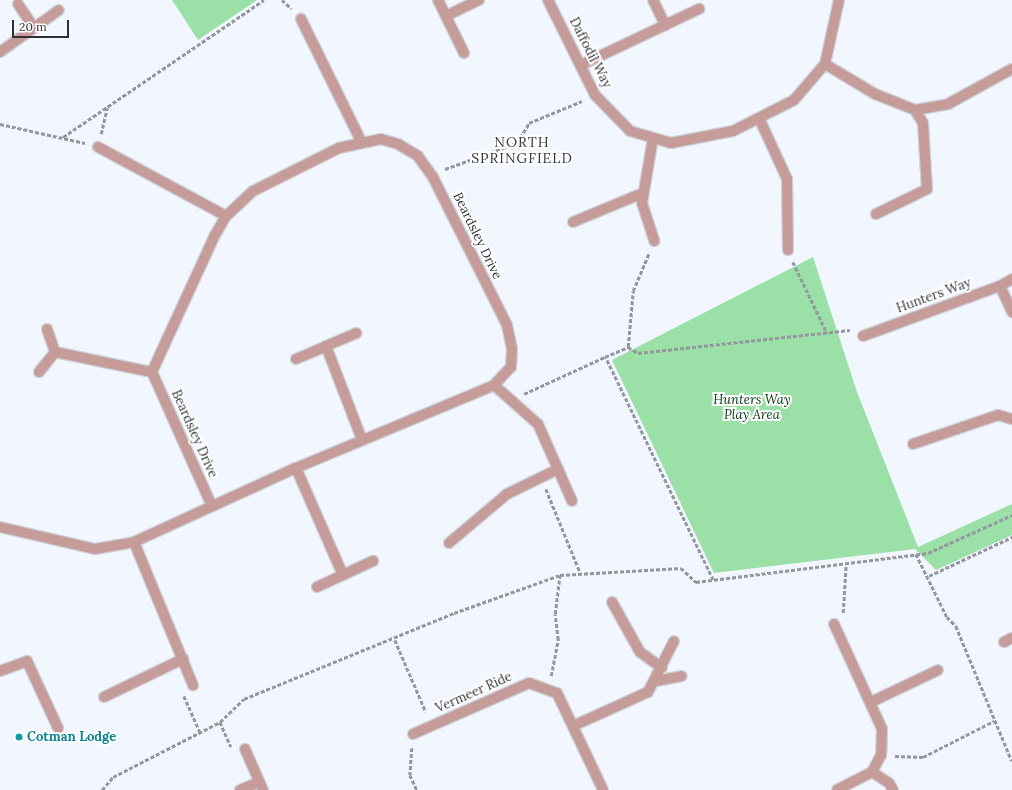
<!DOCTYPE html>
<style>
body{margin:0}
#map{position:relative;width:1012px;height:790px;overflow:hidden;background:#f2f7ff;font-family:Lora,serif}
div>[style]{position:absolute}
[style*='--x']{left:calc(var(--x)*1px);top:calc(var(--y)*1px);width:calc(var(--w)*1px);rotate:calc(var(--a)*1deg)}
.green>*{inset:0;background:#9ae0a7}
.path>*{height:2.5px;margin-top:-1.25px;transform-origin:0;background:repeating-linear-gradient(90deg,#94979d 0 4px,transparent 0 6px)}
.roads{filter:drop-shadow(1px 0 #cfd3db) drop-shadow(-1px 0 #cfd3db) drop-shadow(0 1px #cfd3db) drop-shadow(0 -1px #cfd3db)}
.service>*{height:10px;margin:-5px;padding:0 5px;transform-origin:5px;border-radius:5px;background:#c59c99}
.minor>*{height:10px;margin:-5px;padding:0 5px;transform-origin:5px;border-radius:5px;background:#c59c99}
.dots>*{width:11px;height:11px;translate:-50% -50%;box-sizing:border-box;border:2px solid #fff;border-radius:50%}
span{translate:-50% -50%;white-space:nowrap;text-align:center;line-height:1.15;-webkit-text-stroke:4px #fff;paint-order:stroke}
.street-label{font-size:13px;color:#2f3135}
.park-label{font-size:13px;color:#003713;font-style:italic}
.culture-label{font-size:13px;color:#0d838f;font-weight:700}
.left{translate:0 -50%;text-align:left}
.neighbourhood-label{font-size:14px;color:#33373f;letter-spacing:1px}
.scale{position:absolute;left:12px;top:20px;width:57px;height:18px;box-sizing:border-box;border:2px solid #2f3135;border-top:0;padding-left:5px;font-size:12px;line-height:14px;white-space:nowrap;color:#2f3135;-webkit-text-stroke:3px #fff;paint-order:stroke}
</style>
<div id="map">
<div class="green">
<div style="clip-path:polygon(172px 0,257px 0,198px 40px)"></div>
<div style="clip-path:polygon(813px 257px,857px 392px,918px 547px,1012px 504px,1012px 535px,936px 570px,915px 549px,714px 573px,612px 360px)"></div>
</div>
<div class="path">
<div style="--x:282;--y:0;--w:13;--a:42"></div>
<div style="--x:0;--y:124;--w:87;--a:12.6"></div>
<div style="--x:101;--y:134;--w:27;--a:-77"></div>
<div style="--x:63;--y:137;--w:243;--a:-34.3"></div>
<div style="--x:445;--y:169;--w:77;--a:-19.9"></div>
<div style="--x:517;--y:143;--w:23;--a:-59"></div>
<div style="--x:529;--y:123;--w:57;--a:-22.5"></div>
<div style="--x:793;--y:262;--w:79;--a:64.4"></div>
<div style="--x:628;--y:347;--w:56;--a:-84.9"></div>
<div style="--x:633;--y:291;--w:41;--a:-67.2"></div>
<div style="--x:524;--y:394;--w:89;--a:-24.6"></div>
<div style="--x:546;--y:489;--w:90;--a:67.7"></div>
<div style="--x:916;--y:554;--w:70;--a:63.8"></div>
<div style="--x:947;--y:617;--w:13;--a:45"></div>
<div style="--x:956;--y:626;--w:146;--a:67.5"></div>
<div style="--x:929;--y:576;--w:92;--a:-25.2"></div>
<div style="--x:713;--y:580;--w:248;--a:-115.8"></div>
<div style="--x:605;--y:357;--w:25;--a:-23"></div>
<div style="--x:628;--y:347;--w:12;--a:31"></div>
<div style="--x:638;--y:353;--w:213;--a:-6.2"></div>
<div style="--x:843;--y:613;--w:49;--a:-86.5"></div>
<div style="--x:395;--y:640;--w:78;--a:66.7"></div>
<div style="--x:551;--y:676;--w:37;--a:-79"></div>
<div style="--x:558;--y:640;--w:26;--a:-97"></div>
<div style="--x:555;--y:614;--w:39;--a:-83"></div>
<div style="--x:184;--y:696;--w:39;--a:66"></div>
<div style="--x:220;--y:722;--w:27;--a:66"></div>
<div style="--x:412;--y:748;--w:27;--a:94"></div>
<div style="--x:410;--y:775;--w:17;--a:65"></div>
<div style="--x:895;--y:756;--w:28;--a:2"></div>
<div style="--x:923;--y:757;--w:80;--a:-26.9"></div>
<div style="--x:102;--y:790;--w:17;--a:-50"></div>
<div style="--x:113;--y:777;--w:120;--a:-27.2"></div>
<div style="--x:220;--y:722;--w:33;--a:-44"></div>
<div style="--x:244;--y:699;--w:227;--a:-22.3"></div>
<div style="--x:454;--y:613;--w:113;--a:-19.7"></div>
<div style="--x:560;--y:575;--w:121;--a:-3.3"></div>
<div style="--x:681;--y:568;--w:21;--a:43"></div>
<div style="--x:696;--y:582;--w:234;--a:-7.1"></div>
<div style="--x:928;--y:553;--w:92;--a:-24.3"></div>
</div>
<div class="roads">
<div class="service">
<div style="--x:438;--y:0;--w:59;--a:63.9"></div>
<div style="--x:653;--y:0;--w:28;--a:64"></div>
<div style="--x:446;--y:16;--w:37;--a:-26"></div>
<div style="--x:581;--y:65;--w:131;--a:-25.4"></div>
<div style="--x:876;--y:214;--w:57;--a:-26.1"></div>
<div style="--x:927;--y:189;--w:66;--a:-93.5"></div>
<div style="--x:923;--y:123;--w:15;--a:-122"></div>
<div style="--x:573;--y:222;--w:76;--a:-22.5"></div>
<div style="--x:913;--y:444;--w:90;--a:-18.8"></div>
<div style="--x:998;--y:415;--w:15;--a:16"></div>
<div style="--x:1004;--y:642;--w:9;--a:-27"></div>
<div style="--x:0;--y:671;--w:29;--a:-20"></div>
<div style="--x:27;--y:661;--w:74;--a:65.2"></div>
</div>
<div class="minor">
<div style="--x:548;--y:0;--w:106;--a:63.7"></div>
<div style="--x:595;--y:95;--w:50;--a:45.8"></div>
<div style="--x:630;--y:131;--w:43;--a:16.3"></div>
<div style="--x:671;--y:143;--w:63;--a:-11"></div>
<div style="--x:733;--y:131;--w:68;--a:-26.9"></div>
<div style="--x:794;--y:100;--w:48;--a:-49.3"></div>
<div style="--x:825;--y:64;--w:66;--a:-77.7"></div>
<div style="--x:18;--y:4;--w:29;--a:56"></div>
<div style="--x:301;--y:19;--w:136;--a:63.8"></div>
<div style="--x:0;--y:52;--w:72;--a:-35.4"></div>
<div style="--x:825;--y:64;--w:58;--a:31"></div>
<div style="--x:875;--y:94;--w:43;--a:21.8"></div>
<div style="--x:915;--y:110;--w:34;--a:-10"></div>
<div style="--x:948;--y:104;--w:73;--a:-28.7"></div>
<div style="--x:759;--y:118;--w:67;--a:65.3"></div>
<div style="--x:787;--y:179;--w:71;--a:89.2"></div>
<div style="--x:653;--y:138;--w:66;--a:99.6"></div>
<div style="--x:642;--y:203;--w:40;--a:72"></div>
<div style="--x:98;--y:147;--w:145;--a:28.3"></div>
<div style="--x:1000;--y:286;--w:29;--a:65"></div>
<div style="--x:47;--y:329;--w:24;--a:71"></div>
<div style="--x:863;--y:336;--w:146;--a:-20.1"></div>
<div style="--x:1000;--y:286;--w:14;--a:-30"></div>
<div style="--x:326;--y:346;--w:33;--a:-23"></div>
<div style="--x:296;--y:359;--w:33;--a:-23"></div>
<div style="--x:326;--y:346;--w:101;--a:69"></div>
<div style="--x:39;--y:372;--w:26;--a:-51"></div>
<div style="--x:55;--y:352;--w:99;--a:11.7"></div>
<div style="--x:494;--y:385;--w:59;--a:41.6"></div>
<div style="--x:538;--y:424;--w:84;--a:66.2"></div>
<div style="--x:296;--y:468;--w:117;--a:66.3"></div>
<div style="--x:0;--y:527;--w:98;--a:13"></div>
<div style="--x:95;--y:549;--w:40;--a:-10"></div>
<div style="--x:134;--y:542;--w:178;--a:-24.6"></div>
<div style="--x:296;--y:468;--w:215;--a:-22.7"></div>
<div style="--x:494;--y:385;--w:25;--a:-47"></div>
<div style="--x:511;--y:367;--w:18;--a:-87"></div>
<div style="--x:512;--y:349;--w:25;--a:-102"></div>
<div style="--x:507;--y:325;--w:165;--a:-116.6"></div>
<div style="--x:433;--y:177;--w:26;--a:-126"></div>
<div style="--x:418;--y:156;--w:23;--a:-149"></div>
<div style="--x:398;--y:144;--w:18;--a:-164"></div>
<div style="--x:381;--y:139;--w:43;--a:167.9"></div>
<div style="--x:339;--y:148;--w:96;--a:153.4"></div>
<div style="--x:253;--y:191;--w:37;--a:137"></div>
<div style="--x:226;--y:216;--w:24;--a:120"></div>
<div style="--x:214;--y:237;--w:149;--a:114.7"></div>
<div style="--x:152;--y:372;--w:147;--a:65.9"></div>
<div style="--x:134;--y:542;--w:155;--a:67.6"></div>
<div style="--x:449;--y:543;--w:76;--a:-40.2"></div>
<div style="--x:507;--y:494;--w:57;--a:-26.1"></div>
<div style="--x:317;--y:587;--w:62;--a:-24.9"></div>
<div style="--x:612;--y:602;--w:57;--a:60.8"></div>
<div style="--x:640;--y:652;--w:27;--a:36"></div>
<div style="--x:834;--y:624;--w:115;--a:65.4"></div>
<div style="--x:882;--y:729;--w:26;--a:92"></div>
<div style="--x:881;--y:755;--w:19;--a:118"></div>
<div style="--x:872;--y:772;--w:39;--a:153"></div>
<div style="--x:656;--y:681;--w:26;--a:-11"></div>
<div style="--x:104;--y:697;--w:88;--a:-25.7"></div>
<div style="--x:871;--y:702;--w:74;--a:-25.5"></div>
<div style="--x:573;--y:726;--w:82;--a:-24.4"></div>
<div style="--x:648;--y:692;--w:57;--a:-63"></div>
<div style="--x:413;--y:734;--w:127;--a:-23.7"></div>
<div style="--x:529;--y:683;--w:30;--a:20"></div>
<div style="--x:557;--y:693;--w:107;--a:64.6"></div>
<div style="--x:245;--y:749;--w:45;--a:66.3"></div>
<div style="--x:872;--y:772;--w:20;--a:33"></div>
<div style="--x:889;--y:783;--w:8;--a:60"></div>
<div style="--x:240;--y:790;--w:21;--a:-23"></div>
</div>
</div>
<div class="dots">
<div style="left:19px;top:737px;background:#0f9aa8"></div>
</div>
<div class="street-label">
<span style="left:590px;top:53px;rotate:63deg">Daffodil Way</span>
<span style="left:477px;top:236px;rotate:64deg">Beardsley Drive</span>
<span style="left:934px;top:296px;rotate:-20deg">Hunters Way</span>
<span style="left:194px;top:434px;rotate:66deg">Beardsley Drive</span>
<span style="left:474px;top:693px;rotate:-24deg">Vermeer Ride</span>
</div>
<div class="park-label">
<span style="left:752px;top:408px">Hunters Way<br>Play Area</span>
</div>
<div class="culture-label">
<span class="left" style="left:27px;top:737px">Cotman Lodge</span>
</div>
<div class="neighbourhood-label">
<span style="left:522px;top:150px">NORTH<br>SPRINGFIELD</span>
</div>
<div class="scale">20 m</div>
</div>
